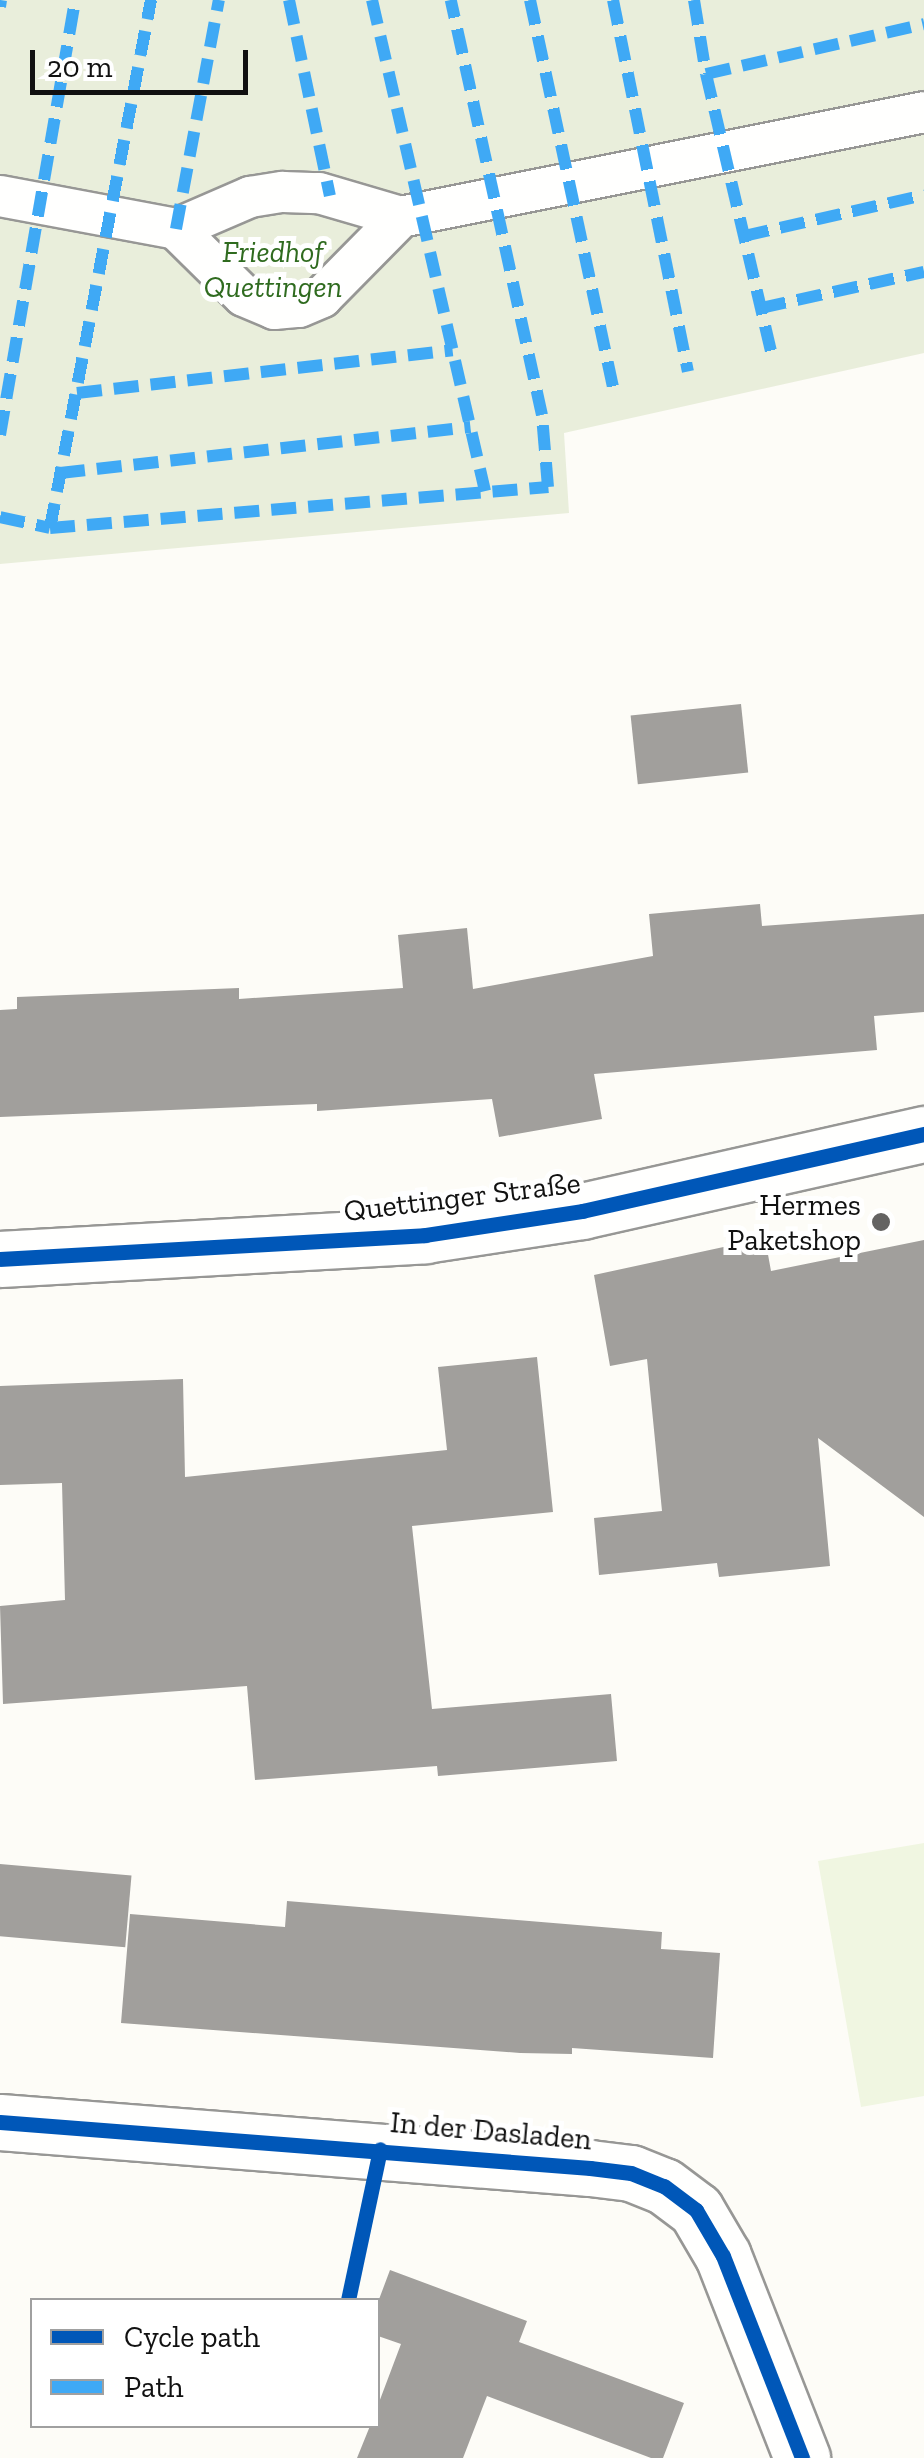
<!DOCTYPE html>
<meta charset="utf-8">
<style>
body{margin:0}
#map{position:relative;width:924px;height:2458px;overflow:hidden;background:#fdfcf7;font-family:"Zilla Slab",serif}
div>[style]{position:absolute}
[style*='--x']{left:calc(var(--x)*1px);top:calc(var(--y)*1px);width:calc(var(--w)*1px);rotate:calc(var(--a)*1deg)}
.cemetery>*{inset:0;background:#e9eedb}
.pitch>*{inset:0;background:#f0f6e1}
.building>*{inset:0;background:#a19f9c;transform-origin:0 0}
.roads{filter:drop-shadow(2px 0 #979795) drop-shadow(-2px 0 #979795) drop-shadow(0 2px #979795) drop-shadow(0 -2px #979795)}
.service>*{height:40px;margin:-20px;padding:0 20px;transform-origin:20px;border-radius:20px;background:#fffffe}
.minor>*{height:55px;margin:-27.5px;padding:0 27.5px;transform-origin:27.5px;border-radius:27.5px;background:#fffffe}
.tertiary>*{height:55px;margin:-27.5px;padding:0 27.5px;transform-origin:27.5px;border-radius:27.5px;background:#fffffe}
.quiet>*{height:12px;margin-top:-6px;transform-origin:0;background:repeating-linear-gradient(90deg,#3fa9f5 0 25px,transparent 0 37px)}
.cycleway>*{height:15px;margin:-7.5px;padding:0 7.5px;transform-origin:7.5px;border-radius:7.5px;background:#0057b8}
.dots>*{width:28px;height:28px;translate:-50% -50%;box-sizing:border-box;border:5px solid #fff;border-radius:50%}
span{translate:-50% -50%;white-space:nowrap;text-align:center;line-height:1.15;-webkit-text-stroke:10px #fff;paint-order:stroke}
.park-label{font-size:30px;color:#2f6b1f;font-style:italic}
.street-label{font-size:30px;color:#111}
.poi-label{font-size:30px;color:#111}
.right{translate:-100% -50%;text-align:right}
.legend{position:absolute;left:30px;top:2298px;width:350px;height:130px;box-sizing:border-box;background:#fff;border:2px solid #a0a0a0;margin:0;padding:12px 18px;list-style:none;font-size:30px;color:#111}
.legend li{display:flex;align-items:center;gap:20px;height:50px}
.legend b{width:50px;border:2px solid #a0a0a0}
.scale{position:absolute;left:30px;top:50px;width:218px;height:45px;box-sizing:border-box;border:5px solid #111;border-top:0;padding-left:12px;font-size:30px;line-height:35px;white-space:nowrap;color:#111;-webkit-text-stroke:8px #fff;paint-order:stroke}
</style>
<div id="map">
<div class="cemetery">
<i style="clip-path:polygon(0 0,924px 0,924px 353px,564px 433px,569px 513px,0 564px)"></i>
</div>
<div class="pitch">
<i style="clip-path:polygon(924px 1843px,924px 2096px,861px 2107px,818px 1861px)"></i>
</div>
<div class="building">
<i style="left:741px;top:704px;width:69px;height:111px;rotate:84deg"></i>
<i style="clip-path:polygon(760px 904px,762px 926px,924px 914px,924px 1012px,874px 1016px,877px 1050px,594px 1074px,602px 1119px,499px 1137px,492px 1099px,317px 1111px,317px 1104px,0 1117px,0 1010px,17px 1009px,17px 997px,239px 988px,239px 999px,403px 988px,398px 935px,467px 928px,473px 989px,653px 956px,649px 914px)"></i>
<i style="clip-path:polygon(765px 1238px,771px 1271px,924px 1240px,924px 1517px,818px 1438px,830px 1566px,719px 1577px,717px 1563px,599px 1575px,594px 1518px,662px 1511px,647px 1359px,610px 1366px,594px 1275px)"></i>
<i style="clip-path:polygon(537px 1357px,553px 1512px,412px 1526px,432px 1709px,611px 1694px,617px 1761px,438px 1776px,437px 1766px,255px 1780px,247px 1686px,3px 1704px,0 1606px,65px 1600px,62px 1483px,0 1485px,0 1386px,183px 1379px,185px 1477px,447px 1450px,438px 1367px)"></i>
<i style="left:0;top:1864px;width:132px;height:72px;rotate:5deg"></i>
<i style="clip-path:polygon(287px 1901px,662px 1932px,661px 1949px,720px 1953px,713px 2058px,572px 2048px,572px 2054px,520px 2053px,121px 2023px,130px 1914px,285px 1927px)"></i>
<i style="clip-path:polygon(390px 2270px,527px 2321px,519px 2342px,684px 2403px,663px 2458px,651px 2458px,487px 2396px,463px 2458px,357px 2458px,370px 2426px,378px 2426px,378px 2405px,401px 2344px,378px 2336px,378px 2302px)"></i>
</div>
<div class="roads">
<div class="service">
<i style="--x:0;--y:196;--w:179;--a:10.6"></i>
<i style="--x:176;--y:229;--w:81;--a:-23.4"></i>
<i style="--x:250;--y:197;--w:33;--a:-9"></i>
<i style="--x:283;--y:192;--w:36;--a:2"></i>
<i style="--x:319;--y:193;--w:85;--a:16.3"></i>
<i style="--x:401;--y:217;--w:533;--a:-11.35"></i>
<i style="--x:176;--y:229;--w:95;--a:44.6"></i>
<i style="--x:244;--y:296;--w:33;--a:23"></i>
<i style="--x:274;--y:309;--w:25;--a:-5"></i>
<i style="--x:299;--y:307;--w:25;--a:-23"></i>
<i style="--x:322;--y:297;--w:112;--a:-45.4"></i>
</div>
<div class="minor">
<i style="--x:0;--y:2122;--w:592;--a:4.46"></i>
<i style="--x:590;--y:2168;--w:41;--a:7"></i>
<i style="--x:631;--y:2173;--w:35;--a:22"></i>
<i style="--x:664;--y:2186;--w:40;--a:37"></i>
<i style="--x:696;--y:2210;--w:53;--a:59.6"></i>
<i style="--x:723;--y:2256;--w:217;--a:68.6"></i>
</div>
<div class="tertiary">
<i style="--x:0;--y:1259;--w:426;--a:-3.2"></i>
<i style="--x:425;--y:1235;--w:159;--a:-8.7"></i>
<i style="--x:582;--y:1211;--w:351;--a:-12.7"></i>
</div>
</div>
<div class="quiet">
<i style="--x:289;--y:0;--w:200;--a:78.2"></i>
<i style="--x:372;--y:0;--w:504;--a:77.04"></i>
<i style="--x:530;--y:0;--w:400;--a:77.9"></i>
<i style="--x:613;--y:0;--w:379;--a:78.6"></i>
<i style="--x:694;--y:0;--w:75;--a:80.8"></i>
<i style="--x:706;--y:74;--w:293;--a:76.8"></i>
<i style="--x:0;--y:7;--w:7;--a:-82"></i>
<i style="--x:706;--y:74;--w:224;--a:-12.9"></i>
<i style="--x:176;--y:229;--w:233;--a:-79.4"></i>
<i style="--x:744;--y:236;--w:185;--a:-12.8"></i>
<i style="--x:761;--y:308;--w:167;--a:-12.5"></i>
<i style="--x:77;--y:393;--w:378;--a:-6.5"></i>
<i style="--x:0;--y:435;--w:441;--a:-80.2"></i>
<i style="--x:60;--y:473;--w:413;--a:-6.4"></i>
<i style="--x:0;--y:517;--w:51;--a:12.4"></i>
<i style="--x:50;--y:528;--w:538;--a:-79.17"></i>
<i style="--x:50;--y:528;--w:500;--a:-4.7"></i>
<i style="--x:548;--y:487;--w:72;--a:-94.8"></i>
<i style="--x:542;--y:415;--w:425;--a:-102.4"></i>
</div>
<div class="cycleway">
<i style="--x:0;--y:1259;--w:426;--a:-3.2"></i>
<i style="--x:425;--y:1235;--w:159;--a:-8.7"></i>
<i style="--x:582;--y:1211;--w:351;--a:-12.7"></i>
<i style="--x:0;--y:2122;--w:592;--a:4.46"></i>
<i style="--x:590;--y:2168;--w:41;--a:7"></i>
<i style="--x:631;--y:2173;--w:35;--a:22"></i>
<i style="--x:664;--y:2186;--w:40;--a:37"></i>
<i style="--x:696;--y:2210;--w:53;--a:59.6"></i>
<i style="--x:723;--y:2256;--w:217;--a:68.6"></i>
<i style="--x:348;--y:2300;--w:154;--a:-78"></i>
</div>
<div class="dots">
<i style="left:881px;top:1222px;background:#646362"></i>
</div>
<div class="park-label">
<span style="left:273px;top:269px">Friedhof<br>Quettingen</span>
</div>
<div class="street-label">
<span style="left:462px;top:1197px;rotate:-7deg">Quettinger Straße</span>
<span style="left:491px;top:2131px;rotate:5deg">In der Dasladen</span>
</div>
<div class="poi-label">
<span class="right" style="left:861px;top:1222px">Hermes<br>Paketshop</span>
</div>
<ul class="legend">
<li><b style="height:12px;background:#0057b8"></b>Cycle path</li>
<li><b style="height:12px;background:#3fa9f5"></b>Path</li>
</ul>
<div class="scale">20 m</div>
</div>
